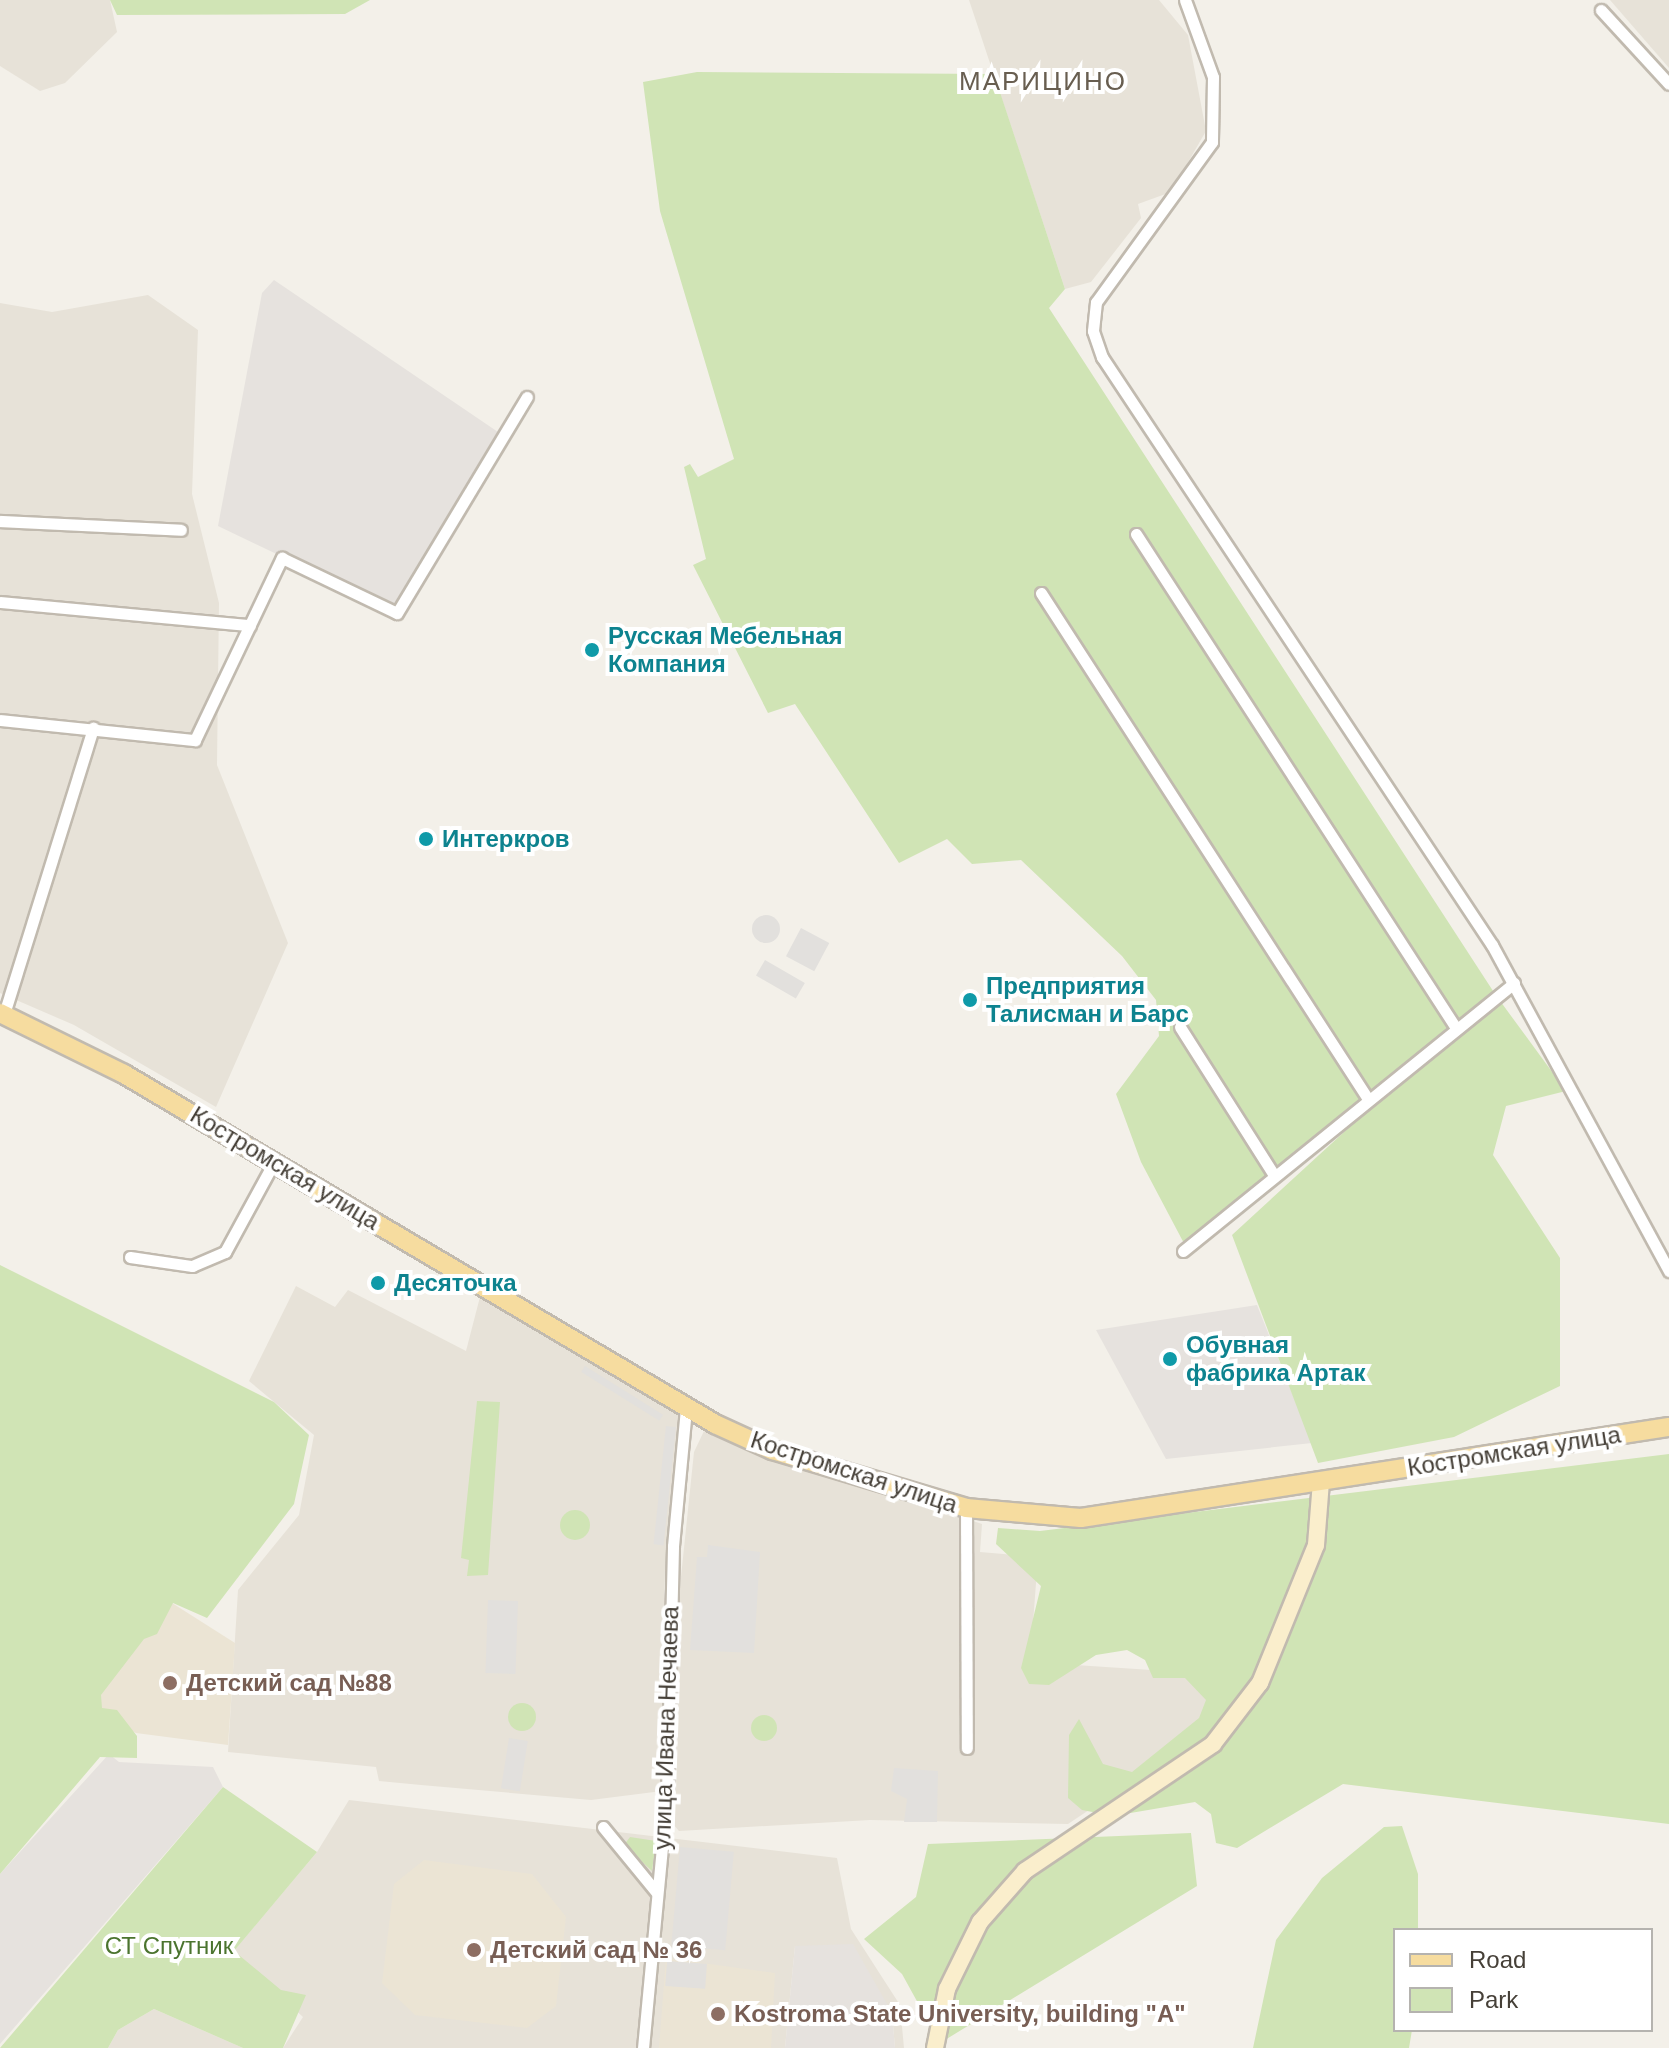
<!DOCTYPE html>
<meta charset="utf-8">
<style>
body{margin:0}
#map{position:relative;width:1669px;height:2048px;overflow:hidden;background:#f3f0e9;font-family:Arial,sans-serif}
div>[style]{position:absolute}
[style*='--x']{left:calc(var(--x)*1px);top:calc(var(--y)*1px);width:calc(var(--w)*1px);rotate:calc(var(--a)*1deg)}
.residential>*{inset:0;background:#e7e2d8}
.industrial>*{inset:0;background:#e6e2de}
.education>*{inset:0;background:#ebe4d4}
.green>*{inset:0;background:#d0e4b5}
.round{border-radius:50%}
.parking>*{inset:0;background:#e2e0dd;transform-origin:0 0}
.roads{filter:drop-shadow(2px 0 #c1baaf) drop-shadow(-2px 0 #c1baaf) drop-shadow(0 2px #c1baaf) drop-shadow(0 -2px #c1baaf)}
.street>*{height:11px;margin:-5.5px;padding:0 5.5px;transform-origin:5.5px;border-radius:5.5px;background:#fff}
.secondary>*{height:16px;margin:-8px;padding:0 8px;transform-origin:8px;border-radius:8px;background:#faeecc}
.primary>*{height:18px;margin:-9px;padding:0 9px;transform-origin:9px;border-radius:9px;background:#f6dc9f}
.dots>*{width:22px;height:22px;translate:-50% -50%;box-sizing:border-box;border:4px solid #fff;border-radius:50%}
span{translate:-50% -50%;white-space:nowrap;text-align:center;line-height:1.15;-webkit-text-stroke:8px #fff;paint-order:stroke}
.culture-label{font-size:24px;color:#0d838f;font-weight:700}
.left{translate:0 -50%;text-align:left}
.street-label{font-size:24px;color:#464038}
.education-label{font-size:24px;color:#785e54;font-weight:700}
.park-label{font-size:24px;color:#4b742f}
.neighbourhood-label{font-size:26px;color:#685e50;letter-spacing:2px}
.legend{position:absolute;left:1393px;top:1928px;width:260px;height:104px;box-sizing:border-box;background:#fff;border:2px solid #b5b3af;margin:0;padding:10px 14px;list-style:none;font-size:24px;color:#464038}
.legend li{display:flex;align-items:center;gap:16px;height:40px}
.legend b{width:40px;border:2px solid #b5b3af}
</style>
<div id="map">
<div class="residential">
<i style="clip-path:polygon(0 0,110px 0,117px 32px,65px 83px,40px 91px,0 66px)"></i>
<i style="clip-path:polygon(969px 0,1159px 0,1188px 35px,1206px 131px,1171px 192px,1138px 204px,1141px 218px,1091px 282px,1065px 289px)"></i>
<i style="clip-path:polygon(1610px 0,1669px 0,1669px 68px)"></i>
<i style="clip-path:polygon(148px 295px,198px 330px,192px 494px,219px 603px,217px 765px,288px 943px,216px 1107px,74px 1025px,0 993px,0 303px,52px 312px)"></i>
<i style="clip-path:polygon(296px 1286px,335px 1307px,348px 1290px,466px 1351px,481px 1293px,680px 1414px,665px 1567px,662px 1791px,591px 1800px,421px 1785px,379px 1781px,376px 1767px,228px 1752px,238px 1590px,299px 1515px,314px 1435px,249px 1381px)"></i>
<i style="clip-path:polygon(704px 1431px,982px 1524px,980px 1552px,1038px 1557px,1030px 1662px,1212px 1674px,1209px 1730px,1068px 1824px,870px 1820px,679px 1831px,672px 1823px,679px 1596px,694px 1452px)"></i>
<i style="clip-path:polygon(349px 1800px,837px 1858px,851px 1929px,900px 2005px,904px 2048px,895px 2048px,892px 2013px,795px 1946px,785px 2048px,283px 2048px,303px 2017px,233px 1952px,317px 1852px)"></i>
<i style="clip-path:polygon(154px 2009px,243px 2048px,108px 2048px,118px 2030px)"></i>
</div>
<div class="industrial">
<i style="clip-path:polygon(274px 280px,498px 432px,392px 609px,218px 526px,262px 293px)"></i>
<i style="clip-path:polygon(1257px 1305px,1312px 1443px,1166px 1459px,1096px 1330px)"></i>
<i style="clip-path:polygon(109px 1754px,119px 1762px,213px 1767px,223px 1787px,0 2044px,0 1874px)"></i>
<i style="clip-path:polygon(853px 1944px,892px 2013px,895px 2048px,785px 2048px,795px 1946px)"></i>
</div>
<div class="education">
<i style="clip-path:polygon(161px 1596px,235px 1643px,228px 1745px,136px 1733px,91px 1711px)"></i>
<i style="clip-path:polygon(424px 1860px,532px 1874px,566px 1917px,556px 2006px,527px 2028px,415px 2015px,382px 1983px,394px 1884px)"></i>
<i style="clip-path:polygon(666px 1958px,775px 1973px,771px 2048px,659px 2048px)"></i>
</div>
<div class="green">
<i style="clip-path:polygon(110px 0,370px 0,345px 14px,117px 15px)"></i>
<i style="clip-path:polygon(697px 72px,994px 74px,1065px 289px,1049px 308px,1495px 994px,1566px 1091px,1506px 1106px,1493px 1155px,1560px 1258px,1560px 1386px,1454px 1437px,1318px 1463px,1232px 1235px,1479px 1008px,1187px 1249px,1141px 1162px,1116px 1094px,1159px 1036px,1156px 1000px,1122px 956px,1021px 860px,972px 864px,947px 839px,899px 863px,795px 704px,768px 713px,693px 565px,706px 559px,684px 467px,690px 464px,698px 477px,734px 459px,660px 211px,643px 82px)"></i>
<i style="clip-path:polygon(0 1265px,274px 1402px,309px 1435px,294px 1504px,207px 1618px,173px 1603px,157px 1634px,144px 1639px,101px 1695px,102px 1708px,117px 1710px,137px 1736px,137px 1758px,100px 1757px,0 1874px)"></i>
<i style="clip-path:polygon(477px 1401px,500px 1402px,488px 1575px,467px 1576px,469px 1560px,461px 1558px)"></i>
<i style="clip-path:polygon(1669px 1454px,1669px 1824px,1343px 1784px,1237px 1848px,1216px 1843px,1211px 1814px,1195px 1802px,1113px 1816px,1082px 1810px,1068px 1798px,1069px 1735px,1079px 1719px,1103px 1764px,1132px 1772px,1199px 1718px,1206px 1700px,1185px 1678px,1153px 1678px,1145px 1660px,1127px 1650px,1096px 1655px,1049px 1685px,1029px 1684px,1021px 1668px,1041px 1586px,996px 1544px,998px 1528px,1040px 1531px)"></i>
<i class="round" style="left:560px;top:1510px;width:30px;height:30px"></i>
<i class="round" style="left:508px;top:1703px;width:28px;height:28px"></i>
<i class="round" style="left:751px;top:1715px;width:26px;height:26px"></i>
<i style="clip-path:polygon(223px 1787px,317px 1852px,234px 1951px,281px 1990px,306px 1995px,283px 2048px,243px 2048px,154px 2009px,118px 2030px,108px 2048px,0 2048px)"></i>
<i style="clip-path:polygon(1402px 1826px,1418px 1874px,1418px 1930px,1395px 1930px,1395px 2030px,1412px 2030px,1409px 2048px,1253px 2048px,1276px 1940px,1322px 1878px,1384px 1827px)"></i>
<i style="clip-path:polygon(1191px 1833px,1197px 1886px,940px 2043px,902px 1974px,864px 1939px,916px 1897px,928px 1844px)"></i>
<i style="clip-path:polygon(630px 1837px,656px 1841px,652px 1871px,624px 1845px)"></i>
</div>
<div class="parking">
<i class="round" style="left:752px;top:915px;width:28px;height:28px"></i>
<i style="left:801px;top:928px;width:32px;height:32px;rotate:28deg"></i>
<i style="left:765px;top:960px;width:46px;height:18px;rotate:30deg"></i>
<i style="left:585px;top:1366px;width:92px;height:7px;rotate:32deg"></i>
<i style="left:666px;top:1426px;width:10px;height:119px;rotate:6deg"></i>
<i style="clip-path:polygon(708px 1545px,760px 1552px,754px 1653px,690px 1650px,697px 1557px,707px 1557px)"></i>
<i style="left:488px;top:1600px;width:30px;height:73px;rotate:2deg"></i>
<i style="left:509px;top:1738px;width:19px;height:51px;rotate:9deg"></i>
<i style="clip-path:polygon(894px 1768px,938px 1771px,937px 1822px,904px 1822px,907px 1799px,891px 1791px)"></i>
<i style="left:680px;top:1847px;width:54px;height:99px;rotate:5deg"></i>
<i style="left:667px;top:1961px;width:40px;height:25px;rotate:4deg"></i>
</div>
<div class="roads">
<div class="street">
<i style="--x:1185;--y:0;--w:82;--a:70"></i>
<i style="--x:1213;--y:77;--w:65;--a:90.9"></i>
<i style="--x:1212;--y:142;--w:198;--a:125.9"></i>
<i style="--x:1096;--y:302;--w:29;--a:96"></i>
<i style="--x:1093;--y:331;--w:28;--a:71"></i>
<i style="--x:1102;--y:357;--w:706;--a:56.45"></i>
<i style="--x:1492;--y:945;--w:371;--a:61.5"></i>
<i style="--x:1601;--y:10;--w:100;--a:47.4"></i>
<i style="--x:0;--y:521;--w:181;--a:2.8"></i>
<i style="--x:1136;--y:534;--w:589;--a:57.07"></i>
<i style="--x:1041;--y:593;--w:602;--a:57.13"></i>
<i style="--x:0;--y:602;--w:251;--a:5.3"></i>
<i style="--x:0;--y:720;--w:196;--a:5.9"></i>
<i style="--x:195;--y:740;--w:202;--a:-64.5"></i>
<i style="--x:282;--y:558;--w:127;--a:25.6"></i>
<i style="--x:397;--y:613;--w:252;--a:-59"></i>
<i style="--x:4;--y:1014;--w:300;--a:-72.7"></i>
<i style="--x:1180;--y:1027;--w:175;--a:57.6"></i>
<i style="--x:1183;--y:1251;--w:426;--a:-39"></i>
<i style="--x:130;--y:1257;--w:63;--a:8.3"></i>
<i style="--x:192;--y:1266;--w:36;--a:-23"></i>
<i style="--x:225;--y:1252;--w:102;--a:-61.4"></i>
<i style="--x:966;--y:1508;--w:240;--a:89.8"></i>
<i style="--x:603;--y:1827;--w:85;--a:50.7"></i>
<i style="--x:643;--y:2048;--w:256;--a:-84.6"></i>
<i style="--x:667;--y:1793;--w:247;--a:-88.6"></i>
<i style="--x:673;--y:1546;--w:138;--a:-84.6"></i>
</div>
<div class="secondary">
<i style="--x:935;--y:2048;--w:60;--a:-78.5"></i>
<i style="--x:947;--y:1989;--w:75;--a:-63.8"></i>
<i style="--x:980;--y:1922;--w:68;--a:-48.6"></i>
<i style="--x:1025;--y:1871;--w:227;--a:-34"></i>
<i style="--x:1213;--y:1744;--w:77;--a:-52.4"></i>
<i style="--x:1260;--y:1683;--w:149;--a:-67.9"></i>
<i style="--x:1316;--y:1545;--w:64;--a:-85.5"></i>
</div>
<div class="primary">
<i style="--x:0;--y:1013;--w:138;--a:26.2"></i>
<i style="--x:124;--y:1074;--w:687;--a:30.63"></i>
<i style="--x:715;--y:1424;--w:63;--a:24.5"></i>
<i style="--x:772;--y:1450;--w:202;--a:16.6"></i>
<i style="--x:966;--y:1508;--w:115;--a:5"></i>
<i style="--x:1081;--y:1518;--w:595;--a:-8.8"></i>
</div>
</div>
<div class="dots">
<i style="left:592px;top:650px;background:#0f9aa8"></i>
<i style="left:426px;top:839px;background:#0f9aa8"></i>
<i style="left:970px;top:1000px;background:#0f9aa8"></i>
<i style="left:378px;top:1283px;background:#0f9aa8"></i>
<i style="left:1170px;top:1359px;background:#0f9aa8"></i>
<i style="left:170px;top:1683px;background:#8d6e63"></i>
<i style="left:474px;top:1950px;background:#8d6e63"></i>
<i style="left:718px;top:2014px;background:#8d6e63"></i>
</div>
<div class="culture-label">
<span class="left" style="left:608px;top:650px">Русская Мебельная<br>Компания</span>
<span class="left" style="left:442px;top:839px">Интеркров</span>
<span class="left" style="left:986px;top:1000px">Предприятия<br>Талисман и Барс</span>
<span class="left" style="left:394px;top:1283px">Десяточка</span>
<span class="left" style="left:1186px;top:1359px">Обувная<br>фабрика Артак</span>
</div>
<div class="street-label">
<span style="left:285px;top:1168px;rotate:31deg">Костромская улица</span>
<span style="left:1514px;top:1451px;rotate:-9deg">Костромская улица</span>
<span style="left:854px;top:1472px;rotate:18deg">Костромская улица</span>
<span style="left:666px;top:1728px;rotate:-88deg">улица Ивана Нечаева</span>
</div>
<div class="education-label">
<span class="left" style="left:186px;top:1683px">Детский сад №88</span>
<span class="left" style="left:490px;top:1950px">Детский сад № 36</span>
<span class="left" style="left:734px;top:2014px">Kostroma State University, building "A"</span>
</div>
<div class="park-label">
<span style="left:169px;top:1946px">СТ Спутник</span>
</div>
<div class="neighbourhood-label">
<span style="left:1043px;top:82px">МАРИЦИНО</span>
</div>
<ul class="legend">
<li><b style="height:10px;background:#f6dc9f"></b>Road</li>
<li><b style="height:22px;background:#d0e4b5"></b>Park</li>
</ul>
</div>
